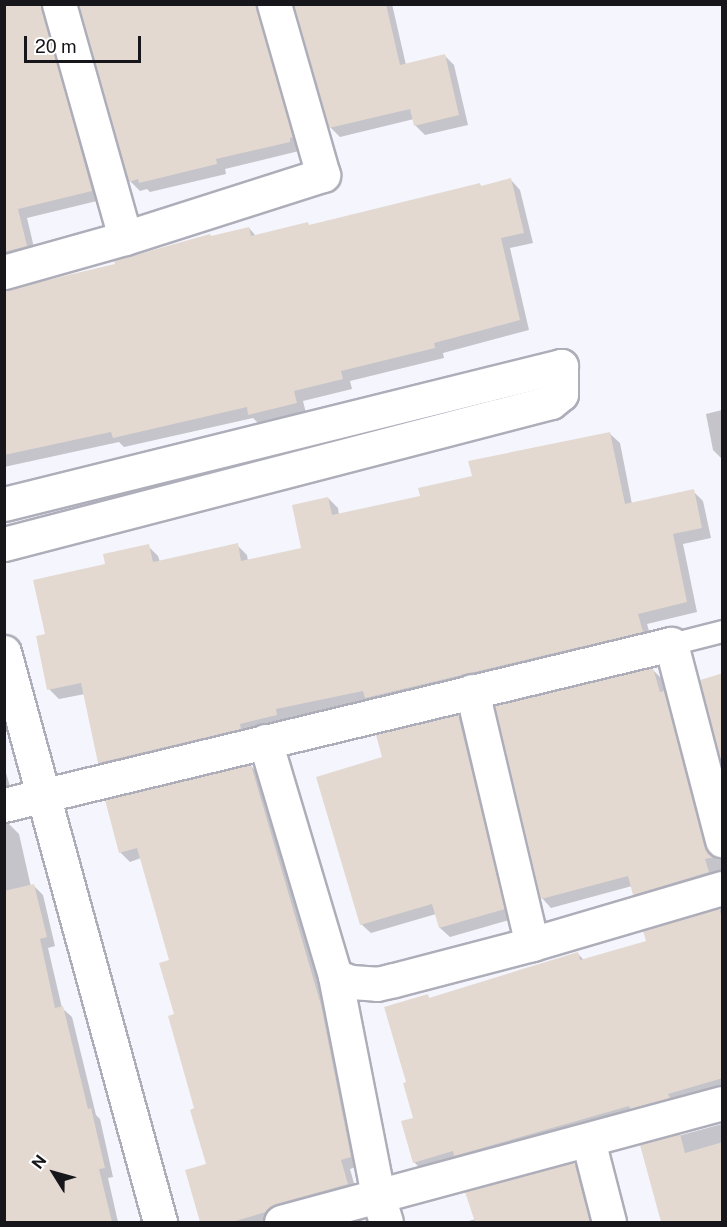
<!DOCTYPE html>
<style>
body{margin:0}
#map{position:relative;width:727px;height:1227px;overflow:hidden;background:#f5f6fd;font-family:"Public Sans",sans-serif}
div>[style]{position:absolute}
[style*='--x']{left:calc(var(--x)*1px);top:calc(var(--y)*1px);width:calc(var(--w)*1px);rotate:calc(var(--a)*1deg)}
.shadow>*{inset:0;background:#0003}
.building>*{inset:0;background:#e4d9d1}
.roads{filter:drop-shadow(2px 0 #aeaeba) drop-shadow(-2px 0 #aeaeba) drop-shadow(0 2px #aeaeba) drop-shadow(0 -2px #aeaeba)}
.service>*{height:21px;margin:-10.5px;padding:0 10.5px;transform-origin:10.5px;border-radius:10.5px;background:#fff}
.minor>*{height:33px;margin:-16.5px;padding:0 16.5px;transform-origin:16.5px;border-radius:16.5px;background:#fff}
span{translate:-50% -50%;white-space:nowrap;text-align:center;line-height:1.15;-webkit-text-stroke:6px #fff;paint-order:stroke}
.frame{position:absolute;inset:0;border:6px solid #17171b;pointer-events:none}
.north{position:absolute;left:24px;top:1143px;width:60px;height:60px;-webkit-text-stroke:4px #fff;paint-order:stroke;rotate:307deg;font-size:16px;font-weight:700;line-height:24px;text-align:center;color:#17171b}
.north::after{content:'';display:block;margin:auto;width:21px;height:27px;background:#17171b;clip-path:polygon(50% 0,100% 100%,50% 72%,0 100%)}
.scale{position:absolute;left:24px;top:36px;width:117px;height:27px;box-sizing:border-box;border:3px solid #17171b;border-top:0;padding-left:8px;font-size:18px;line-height:21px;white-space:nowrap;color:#17171b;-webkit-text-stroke:4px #fff;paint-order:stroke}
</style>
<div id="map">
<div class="shadow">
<i style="clip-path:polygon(4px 4px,53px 4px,101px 200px,27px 218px,36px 256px,4px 267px)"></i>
<i style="clip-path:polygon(80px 4px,268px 4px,299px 151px,225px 169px,226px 174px,150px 192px,147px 189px,140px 191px,130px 181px)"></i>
<i style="clip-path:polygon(295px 4px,392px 4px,406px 65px,444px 55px,454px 65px,468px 125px,425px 135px,415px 125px,414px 119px,340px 137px,330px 127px)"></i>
<i style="clip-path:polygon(511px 180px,520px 190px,533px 243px,510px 248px,529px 330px,443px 353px,444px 358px,350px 381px,352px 389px,303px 401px,306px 413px,260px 425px,253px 418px,124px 447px,119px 442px,4px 467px,4px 292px,117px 265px,249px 228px,256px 236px,310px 226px,479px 184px,482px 187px)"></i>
<i style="clip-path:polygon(722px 410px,722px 459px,713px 450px,706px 414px)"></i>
<i style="clip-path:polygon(609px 433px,620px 443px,632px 504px,693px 491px,703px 501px,711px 538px,683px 544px,697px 612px,647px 624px,652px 641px,286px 719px,287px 725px,109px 772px,99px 762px,85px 694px,59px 699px,49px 689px,46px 635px,107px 565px,148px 546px,158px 556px,160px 562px,237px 545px,247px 555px,248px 561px,303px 549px,328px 498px,338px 508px,339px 515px,422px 497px)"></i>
<i style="clip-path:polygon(652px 669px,662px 679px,667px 696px,673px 702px,713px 856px,716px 859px,722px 860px,722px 880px,644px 903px,634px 894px,632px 886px,551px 908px,542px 898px)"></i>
<i style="clip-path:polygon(458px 716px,467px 726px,513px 919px,450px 937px,440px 928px,436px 914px,371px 933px,361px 924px,384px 758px)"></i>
<i style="clip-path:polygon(4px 766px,12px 793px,4px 798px)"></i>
<i style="clip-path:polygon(251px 766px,260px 776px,330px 1015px,360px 1166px,350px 1169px,357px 1194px,275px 1222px,201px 1222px,187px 1171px,208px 1165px,176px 1015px,171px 961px,141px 858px,130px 862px,120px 852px)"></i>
<i style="clip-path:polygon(4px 824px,9px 824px,19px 834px,31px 887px,34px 886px,43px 895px,55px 946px,48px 948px,62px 1008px,72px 1017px,96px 1115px,100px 1119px,113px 1177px,108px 1178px,118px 1222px,4px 1222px)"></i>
<i style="clip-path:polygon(722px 909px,722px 1097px,424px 1172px,414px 1162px,415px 1119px,408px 1083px,427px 996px,430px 999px,578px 954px,584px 960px,648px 942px,645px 932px)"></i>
<i style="clip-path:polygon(722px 1124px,722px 1222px,663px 1222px,641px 1146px)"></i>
<i style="clip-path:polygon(574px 1164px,583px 1173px,596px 1222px,465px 1222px,476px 1219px)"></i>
</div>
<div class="building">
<i style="clip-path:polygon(4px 4px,41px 4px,92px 191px,18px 209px,27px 246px,4px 252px)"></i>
<i style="clip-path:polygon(79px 4px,256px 4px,293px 137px,290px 138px,290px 142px,216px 159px,217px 164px,139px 183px,138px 179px,129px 182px)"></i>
<i style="clip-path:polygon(294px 4px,386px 4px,400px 65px,445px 54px,459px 115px,414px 126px,410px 109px,329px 128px)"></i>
<i style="clip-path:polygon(511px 178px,524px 233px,501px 238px,520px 320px,434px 343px,435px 348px,341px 371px,343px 379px,294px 391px,297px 403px,248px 415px,247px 407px,113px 438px,111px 432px,4px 455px,4px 290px,115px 264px,114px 261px,210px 234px,211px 236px,249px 227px,251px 236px,308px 222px,309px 225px,480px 183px,481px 186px)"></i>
<i style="clip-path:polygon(610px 432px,625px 504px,694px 489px,702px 528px,673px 534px,687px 602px,638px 614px,643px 632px,365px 698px,363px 691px,276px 709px,277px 715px,240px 724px,241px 729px,98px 763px,81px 683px,47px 690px,36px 636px,45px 634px,33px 580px,105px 564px,103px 554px,149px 544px,153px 562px,238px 543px,241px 561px,301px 548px,292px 505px,328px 497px,332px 515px,420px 496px,418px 488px,472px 476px,468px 461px)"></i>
<i style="clip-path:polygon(653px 668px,660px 692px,664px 691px,704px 845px,708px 853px,716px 857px,705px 859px,709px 872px,633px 895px,628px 876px,541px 899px,495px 706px)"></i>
<i style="clip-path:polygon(723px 673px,723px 767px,700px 680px)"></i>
<i style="clip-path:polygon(458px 715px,505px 909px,439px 928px,432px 904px,360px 925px,316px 777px,382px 757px,376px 735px)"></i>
<i style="clip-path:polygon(251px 765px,321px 1005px,351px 1157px,341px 1160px,348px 1184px,276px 1204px,266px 1212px,232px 1222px,200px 1222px,185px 1170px,206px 1164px,190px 1110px,194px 1108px,168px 1016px,174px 1014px,159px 963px,169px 960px,137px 848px,119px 853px,105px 800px)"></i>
<i style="clip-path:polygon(34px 884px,47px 937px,40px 939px,55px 1008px,63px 1006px,88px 1109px,91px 1108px,105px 1168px,99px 1169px,112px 1222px,4px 1222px,4px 891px)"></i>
<i style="clip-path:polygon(719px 908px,723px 920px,723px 1078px,668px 1094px,670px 1098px,630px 1109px,629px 1106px,454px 1156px,453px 1151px,413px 1163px,401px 1121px,413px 1118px,403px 1083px,406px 1082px,384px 1007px,428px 994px,429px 998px,578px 952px,580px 960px,646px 941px,643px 931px)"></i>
<i style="clip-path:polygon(680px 1134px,685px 1153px,723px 1142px,723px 1222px,661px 1222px,640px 1145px)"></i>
<i style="clip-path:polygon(574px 1162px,590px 1222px,475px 1222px,465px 1192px)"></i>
</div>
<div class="roads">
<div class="service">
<i style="--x:671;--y:644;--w:53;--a:-14.3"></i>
</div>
<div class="minor">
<i style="--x:59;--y:4;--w:243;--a:74.2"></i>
<i style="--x:4;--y:272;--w:126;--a:-15.7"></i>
<i style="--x:125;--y:238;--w:208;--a:-17.7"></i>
<i style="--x:323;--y:175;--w:178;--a:-106"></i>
<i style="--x:4;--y:504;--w:574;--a:-13.92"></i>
<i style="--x:561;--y:366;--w:28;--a:90"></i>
<i style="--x:561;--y:394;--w:13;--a:141"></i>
<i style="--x:551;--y:402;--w:565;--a:165.45"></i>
<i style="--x:4;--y:652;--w:591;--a:74.69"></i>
<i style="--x:472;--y:691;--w:260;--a:76.7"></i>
<i style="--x:265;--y:741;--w:245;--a:73.4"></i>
<i style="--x:335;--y:976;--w:17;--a:21"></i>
<i style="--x:351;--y:982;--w:26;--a:4"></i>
<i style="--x:377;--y:984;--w:17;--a:-13"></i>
<i style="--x:394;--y:980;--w:143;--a:-14.6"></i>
<i style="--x:532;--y:944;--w:198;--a:-16.4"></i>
<i style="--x:4;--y:805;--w:686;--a:-13.57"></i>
<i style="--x:671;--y:644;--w:203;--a:75.4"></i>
<i style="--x:335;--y:976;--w:224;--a:78.9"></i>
<i style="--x:378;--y:1196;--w:27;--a:73"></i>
<i style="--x:588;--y:1140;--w:85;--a:75.6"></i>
<i style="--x:281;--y:1222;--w:457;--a:-15.1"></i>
</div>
</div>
<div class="frame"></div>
<div class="north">N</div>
<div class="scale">20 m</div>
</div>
